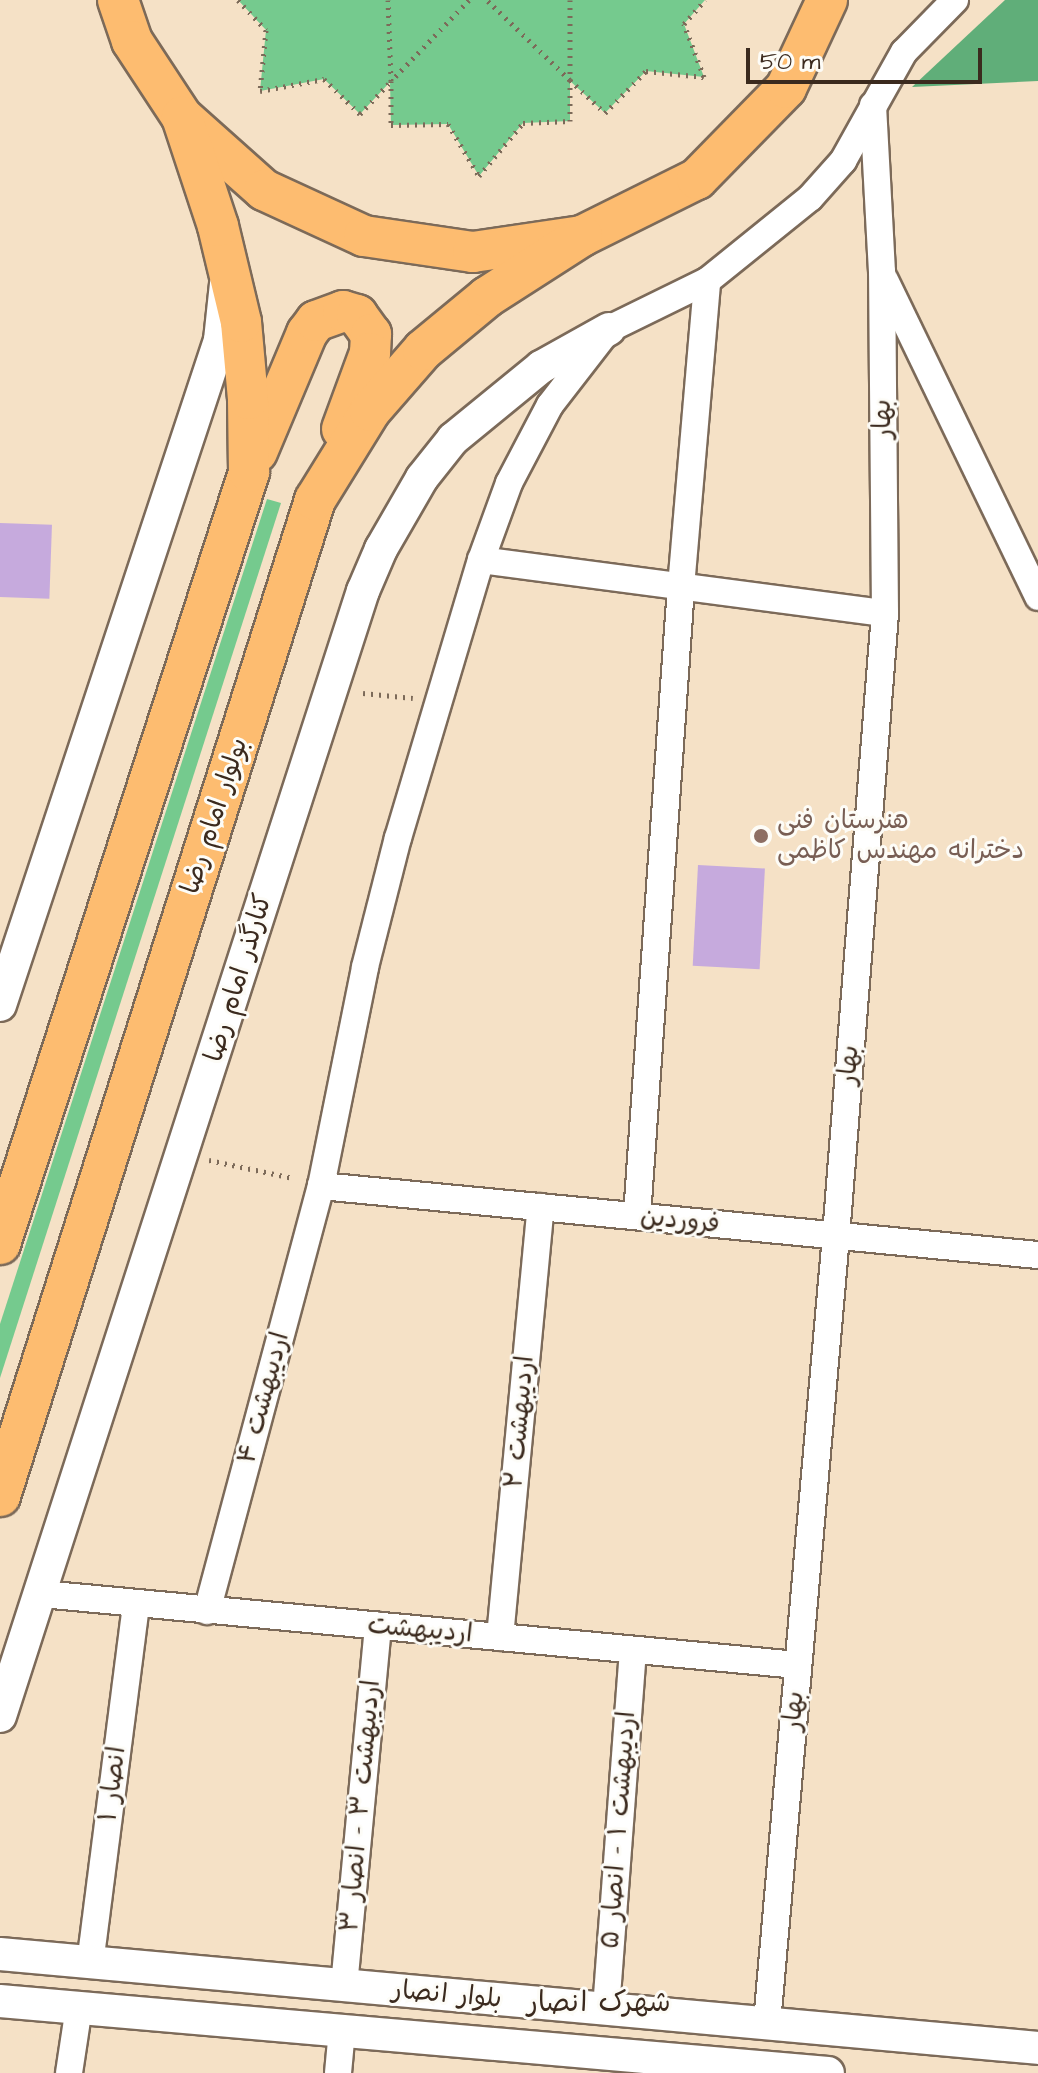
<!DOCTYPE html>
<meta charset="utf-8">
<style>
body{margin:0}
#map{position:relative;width:1038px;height:2073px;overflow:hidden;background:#f5e1c6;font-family:"Architects Daughter","Playpen Sans Arabic",sans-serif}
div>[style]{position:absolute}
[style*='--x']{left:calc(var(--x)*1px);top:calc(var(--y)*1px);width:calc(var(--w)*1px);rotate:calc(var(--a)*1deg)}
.green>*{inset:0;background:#75ca8e}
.forest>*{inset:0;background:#60ae79}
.building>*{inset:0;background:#c6aadd;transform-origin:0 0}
.path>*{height:5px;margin-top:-2.5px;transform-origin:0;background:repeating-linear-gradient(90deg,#7c6a59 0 2px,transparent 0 8px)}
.roads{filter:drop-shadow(2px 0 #7c6a59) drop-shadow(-2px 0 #7c6a59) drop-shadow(0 2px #7c6a59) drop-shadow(0 -2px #7c6a59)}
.minor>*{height:26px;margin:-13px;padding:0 13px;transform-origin:13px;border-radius:13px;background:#fff}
.tertiary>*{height:32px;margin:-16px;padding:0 16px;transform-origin:16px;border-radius:16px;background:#fff}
.primary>*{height:40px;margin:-20px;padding:0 20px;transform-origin:20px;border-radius:20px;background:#fdbc70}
.dots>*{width:22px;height:22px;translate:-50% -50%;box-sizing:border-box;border:4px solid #fdfcf7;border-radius:50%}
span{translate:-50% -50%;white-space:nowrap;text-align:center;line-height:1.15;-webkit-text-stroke:6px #fdfcf7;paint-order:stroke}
.street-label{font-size:26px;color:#3b2a1e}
.education-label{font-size:26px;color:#785e54}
.left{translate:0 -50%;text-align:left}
.neighbourhood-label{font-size:28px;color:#3b2a1e}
.scale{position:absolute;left:746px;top:48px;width:236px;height:36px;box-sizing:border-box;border:4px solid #3b2a1e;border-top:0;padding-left:10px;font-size:24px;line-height:28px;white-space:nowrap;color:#3b2a1e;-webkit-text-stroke:6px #fdfcf7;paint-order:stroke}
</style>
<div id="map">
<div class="green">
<i style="clip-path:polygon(238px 0,705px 0,684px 24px,704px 77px,646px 71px,605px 113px,570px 81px,570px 121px,523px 123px,479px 176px,448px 124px,391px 125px,390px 82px,360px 114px,324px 79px,260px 91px,266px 30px)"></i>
<i style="clip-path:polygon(267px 499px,281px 503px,0 1378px,0 1324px)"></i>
</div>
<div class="forest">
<i style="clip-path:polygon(1005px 0,1038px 0,1038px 81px,912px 87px)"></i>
</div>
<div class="building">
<i style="left:0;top:523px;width:52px;height:74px;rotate:2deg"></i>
<i style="left:698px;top:865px;width:67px;height:101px;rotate:3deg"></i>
</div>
<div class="path">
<i style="--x:238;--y:0;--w:41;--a:47"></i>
<i style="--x:266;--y:30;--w:61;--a:95.6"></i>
<i style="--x:260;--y:91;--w:65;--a:-10.6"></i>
<i style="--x:324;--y:79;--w:50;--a:44.2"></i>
<i style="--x:360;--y:114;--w:45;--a:-46.8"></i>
<i style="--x:391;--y:81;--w:81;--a:-92.1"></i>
<i style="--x:469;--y:0;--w:112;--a:133.9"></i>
<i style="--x:391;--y:81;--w:44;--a:90"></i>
<i style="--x:391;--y:125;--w:57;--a:-1"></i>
<i style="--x:448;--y:124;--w:61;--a:59.2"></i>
<i style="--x:479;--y:176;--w:69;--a:-50.3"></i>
<i style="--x:523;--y:123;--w:47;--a:-2.4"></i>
<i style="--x:570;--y:121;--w:41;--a:-90"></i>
<i style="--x:570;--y:80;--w:115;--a:-136.1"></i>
<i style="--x:570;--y:0;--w:80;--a:90"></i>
<i style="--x:570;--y:80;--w:48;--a:43.3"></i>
<i style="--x:605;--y:113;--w:59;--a:-45.7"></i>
<i style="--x:646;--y:71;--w:58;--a:5.9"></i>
<i style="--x:704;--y:77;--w:57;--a:-110.7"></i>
<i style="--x:684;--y:24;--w:32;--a:-49"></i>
<i style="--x:363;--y:693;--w:50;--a:5.7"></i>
<i style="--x:209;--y:1160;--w:86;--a:12.1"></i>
</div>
<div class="roads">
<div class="minor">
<i style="--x:885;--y:280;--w:352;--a:64.2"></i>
<i style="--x:481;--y:560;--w:407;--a:7.5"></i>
<i style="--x:321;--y:1186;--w:720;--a:5.5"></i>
<i style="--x:637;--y:1216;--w:631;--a:-86"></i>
<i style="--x:681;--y:587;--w:307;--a:-85.1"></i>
<i style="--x:42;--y:1594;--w:759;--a:5.37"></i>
<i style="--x:207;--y:1611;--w:440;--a:-75"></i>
<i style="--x:321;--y:1186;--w:223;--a:-78.6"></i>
<i style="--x:365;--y:967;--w:133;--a:-75.7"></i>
<i style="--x:398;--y:838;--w:290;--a:-73.4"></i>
<i style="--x:481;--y:560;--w:82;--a:-70"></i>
<i style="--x:509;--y:483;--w:88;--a:-62.3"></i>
<i style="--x:550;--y:405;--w:96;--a:-52.2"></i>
<i style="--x:609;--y:329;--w:109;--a:-26.1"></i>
<i style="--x:707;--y:281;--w:132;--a:-38.9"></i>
<i style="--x:810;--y:198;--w:50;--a:-48.3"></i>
<i style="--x:843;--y:161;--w:125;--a:-60.8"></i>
<i style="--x:904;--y:52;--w:73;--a:-45.6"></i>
<i style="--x:500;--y:1637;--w:432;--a:-84.6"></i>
<i style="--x:90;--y:1964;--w:363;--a:-82.7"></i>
<i style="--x:344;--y:1986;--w:362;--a:-84.6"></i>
<i style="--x:606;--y:2009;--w:360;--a:-85.7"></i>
<i style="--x:767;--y:2023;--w:790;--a:-84.99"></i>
<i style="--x:836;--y:1236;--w:625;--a:-85.5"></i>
<i style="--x:885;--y:613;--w:341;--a:-90.5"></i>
<i style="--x:882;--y:272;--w:167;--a:-93.1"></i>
<i style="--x:69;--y:2073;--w:67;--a:-81.4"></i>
<i style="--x:338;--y:2073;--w:43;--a:-84.7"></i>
</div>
<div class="tertiary">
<i style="--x:0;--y:1005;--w:700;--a:-71.69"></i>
<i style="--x:220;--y:340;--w:56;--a:-83.9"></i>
<i style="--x:0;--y:1716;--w:1182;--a:-72.12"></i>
<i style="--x:363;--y:591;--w:46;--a:-66.8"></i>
<i style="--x:381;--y:549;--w:82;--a:-60"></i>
<i style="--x:422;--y:478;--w:50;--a:-51.5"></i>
<i style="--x:453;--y:439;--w:114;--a:-39.3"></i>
<i style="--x:541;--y:367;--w:78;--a:-29.2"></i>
<i style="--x:0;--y:1954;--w:1042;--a:5.17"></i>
<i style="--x:0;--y:2001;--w:831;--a:4.97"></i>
</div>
<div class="primary">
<i style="--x:118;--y:0;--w:43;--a:71.1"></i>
<i style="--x:132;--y:41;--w:91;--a:56.7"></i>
<i style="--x:182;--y:117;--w:110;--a:41.7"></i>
<i style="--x:264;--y:190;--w:110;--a:24.7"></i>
<i style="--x:364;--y:236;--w:110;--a:8.4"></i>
<i style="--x:473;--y:252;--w:110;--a:-8.4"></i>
<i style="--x:582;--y:236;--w:128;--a:-26.4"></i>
<i style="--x:697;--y:179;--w:127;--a:-45.6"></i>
<i style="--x:786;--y:88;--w:97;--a:-65"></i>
<i style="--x:257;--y:452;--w:129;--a:-67.2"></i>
<i style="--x:307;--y:333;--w:15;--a:-53"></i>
<i style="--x:316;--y:321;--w:29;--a:-20"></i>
<i style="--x:343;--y:311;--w:15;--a:16"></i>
<i style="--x:357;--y:315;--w:24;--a:54"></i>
<i style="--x:371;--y:334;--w:19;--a:93"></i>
<i style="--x:370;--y:353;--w:81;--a:110.2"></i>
<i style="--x:0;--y:1244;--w:811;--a:-72.12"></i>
<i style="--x:249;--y:472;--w:73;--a:-90.8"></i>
<i style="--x:248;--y:399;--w:77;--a:-95.2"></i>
<i style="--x:241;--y:322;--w:99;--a:-103.5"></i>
<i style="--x:218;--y:226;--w:115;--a:-108.3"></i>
<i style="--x:0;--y:1496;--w:1045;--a:-72.45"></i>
<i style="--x:315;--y:500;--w:105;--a:-58.3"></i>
<i style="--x:370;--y:411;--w:81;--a:-49"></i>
<i style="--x:423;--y:350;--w:83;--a:-39.6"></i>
<i style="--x:487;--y:297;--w:113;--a:-32.7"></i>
</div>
</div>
<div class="dots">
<i style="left:761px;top:836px;background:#8d6e63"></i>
</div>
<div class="street-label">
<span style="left:883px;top:419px;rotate:-91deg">بهار</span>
<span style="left:215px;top:816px;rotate:-72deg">بولوار امام رضا</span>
<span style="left:239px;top:978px;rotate:-73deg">کنارگذر امام رضا</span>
<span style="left:849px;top:1065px;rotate:-85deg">بهار</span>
<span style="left:680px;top:1221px;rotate:6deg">فروردین</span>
<span style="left:264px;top:1398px;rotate:-75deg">اردیبهشت ۴</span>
<span style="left:520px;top:1422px;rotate:-85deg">اردیبهشت ۲</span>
<span style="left:420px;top:1630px;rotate:5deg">اردیبهشت</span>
<span style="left:794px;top:1711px;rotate:-85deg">بهار</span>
<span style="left:113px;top:1784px;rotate:-83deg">انصار ۱</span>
<span style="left:361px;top:1806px;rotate:-85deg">اردیبهشت ۳ - انصار ۳</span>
<span style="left:619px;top:1830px;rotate:-86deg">اردیبهشت ۱ - انصار ۵</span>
<span style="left:447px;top:1995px;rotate:5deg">بلوار انصار</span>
</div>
<div class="education-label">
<span class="left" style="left:777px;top:836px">هنرستان فنی<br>دخترانه مهندس کاظمی</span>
</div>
<div class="neighbourhood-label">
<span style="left:599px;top:2003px">شهرک انصار</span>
</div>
<div class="scale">50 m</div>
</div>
